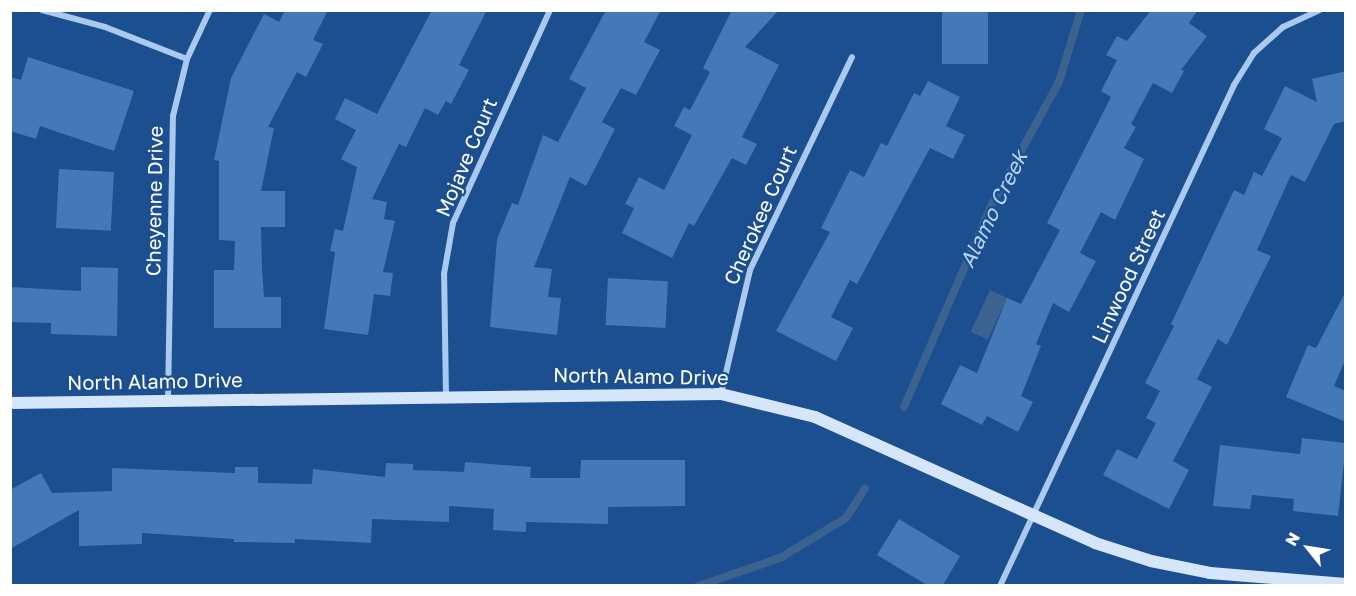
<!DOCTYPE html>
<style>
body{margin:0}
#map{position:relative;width:1356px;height:596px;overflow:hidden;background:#1b4f8f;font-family:"Golos Text",sans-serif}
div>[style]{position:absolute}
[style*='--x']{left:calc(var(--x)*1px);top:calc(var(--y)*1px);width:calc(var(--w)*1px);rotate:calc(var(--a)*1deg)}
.water>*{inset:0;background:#3c6290;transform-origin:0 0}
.stream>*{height:8px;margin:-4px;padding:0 4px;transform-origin:4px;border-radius:4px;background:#3c6290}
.building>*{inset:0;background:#4478b7;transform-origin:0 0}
.street>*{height:6px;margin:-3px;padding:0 3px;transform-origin:3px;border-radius:3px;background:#a9c9ee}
.secondary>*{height:12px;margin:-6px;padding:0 6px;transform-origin:6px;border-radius:6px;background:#d6e6fa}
span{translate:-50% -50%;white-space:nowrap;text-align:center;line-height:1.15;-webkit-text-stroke:4.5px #1b4f8f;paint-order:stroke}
.street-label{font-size:20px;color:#fff}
.water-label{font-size:21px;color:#b5d3f5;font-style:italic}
.frame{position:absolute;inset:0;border:12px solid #fff;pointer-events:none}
.north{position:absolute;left:1278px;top:518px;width:60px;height:60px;-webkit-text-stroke:4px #1b4f8f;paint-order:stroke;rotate:300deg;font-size:16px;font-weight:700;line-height:24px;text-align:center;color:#fff}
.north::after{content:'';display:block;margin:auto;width:21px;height:27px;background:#fff;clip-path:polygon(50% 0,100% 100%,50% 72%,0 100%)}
</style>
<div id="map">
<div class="water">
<i style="left:990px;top:290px;width:19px;height:46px;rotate:25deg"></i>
</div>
<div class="stream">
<i style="--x:904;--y:407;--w:219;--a:-66.6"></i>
<i style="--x:991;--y:206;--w:141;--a:-61.3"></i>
<i style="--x:1059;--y:82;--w:75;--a:-73"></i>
<i style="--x:698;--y:586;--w:87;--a:-18.9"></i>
<i style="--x:780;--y:558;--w:77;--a:-31.2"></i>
<i style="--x:846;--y:518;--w:35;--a:-57"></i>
</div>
<div class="building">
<i style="clip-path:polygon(285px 10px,328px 10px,313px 40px,323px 44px,306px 77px,297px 72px,268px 127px,274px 128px,261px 191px,285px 191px,285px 227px,261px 227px,262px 267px,264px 297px,281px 297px,281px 328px,214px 328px,214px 270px,234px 270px,235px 241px,219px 240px,219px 161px,214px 160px,231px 78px,264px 14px,279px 22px)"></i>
<i style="clip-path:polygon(432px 10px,487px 10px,459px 65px,469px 70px,451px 104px,446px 101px,438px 115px,425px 108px,406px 147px,399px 144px,372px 199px,387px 202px,384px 219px,395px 221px,383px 272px,393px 273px,390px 296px,374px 294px,368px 335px,324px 329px,335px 252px,330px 251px,335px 229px,343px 231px,357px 167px,341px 159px,356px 130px,335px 119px,345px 98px,377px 114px)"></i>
<i style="clip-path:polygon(606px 10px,661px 10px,644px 42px,660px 50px,636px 95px,621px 88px,602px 122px,615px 129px,586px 186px,570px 177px,534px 267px,552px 269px,548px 297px,561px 298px,557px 335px,490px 327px,497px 239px,512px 203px,518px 205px,543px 135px,558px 142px,586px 88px,569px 79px)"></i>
<i style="clip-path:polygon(732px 10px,779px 10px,745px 47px,779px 65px,742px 137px,757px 144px,746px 165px,732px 158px,694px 226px,689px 223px,672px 258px,622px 233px,634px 208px,625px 204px,639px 177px,664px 190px,692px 135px,674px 126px,684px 107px,690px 110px,710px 72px,703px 68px)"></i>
<i style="left:942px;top:10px;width:46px;height:54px"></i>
<i style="clip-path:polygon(1151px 10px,1198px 10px,1189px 23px,1207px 36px,1181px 70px,1184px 71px,1172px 93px,1153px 83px,1131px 124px,1136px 127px,1124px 148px,1144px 159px,1115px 220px,1101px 212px,1080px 253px,1096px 261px,1069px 312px,1053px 303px,1036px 344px,1041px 346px,1021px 396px,1033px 402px,1018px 432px,987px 416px,982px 425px,941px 404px,960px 365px,977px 373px,1007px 298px,1021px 304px,1060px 230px,1047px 223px,1111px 97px,1101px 91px,1117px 60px,1106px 55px,1117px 36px,1127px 41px)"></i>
<i style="clip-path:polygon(28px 57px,134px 91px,114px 151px,40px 126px,36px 139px,10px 131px,10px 77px,21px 80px)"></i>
<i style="clip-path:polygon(1346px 71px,1346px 121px,1334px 124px,1305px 182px,1291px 175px,1257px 250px,1271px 256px,1227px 345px,1218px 339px,1197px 379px,1212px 387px,1173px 461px,1189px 470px,1169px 509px,1103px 475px,1117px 449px,1137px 459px,1156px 423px,1146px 418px,1160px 391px,1145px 383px,1174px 326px,1171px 324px,1234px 190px,1244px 195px,1254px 172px,1262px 176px,1282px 138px,1264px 129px,1285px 86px,1317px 102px,1312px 79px)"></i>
<i style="clip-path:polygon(928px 81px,960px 97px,946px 126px,965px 135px,953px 159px,930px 148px,857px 284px,850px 280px,831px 317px,853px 328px,836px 361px,776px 331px,830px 232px,821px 228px,850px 170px,864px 177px,881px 143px,887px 146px,914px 93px,920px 96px)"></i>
<i style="left:59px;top:169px;width:55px;height:59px;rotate:3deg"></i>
<i style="clip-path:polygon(81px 267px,118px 268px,117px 336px,51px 334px,51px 323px,10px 322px,10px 287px,81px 291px)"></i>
<i style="left:608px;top:278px;width:60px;height:47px;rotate:3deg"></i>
<i style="clip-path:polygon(1346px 291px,1346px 358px,1334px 386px,1346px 391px,1346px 422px,1286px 397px,1308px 345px,1316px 348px)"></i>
<i style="clip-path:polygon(1302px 438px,1346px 443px,1338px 516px,1293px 511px,1294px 499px,1252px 495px,1250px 509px,1213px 506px,1220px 445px,1300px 454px)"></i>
<i style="clip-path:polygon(581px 460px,685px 460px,685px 506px,608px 507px,608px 524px,526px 522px,526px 532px,493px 530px,494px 509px,449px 506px,449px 522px,372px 519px,371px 543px,295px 539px,295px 543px,234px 542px,234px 539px,142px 533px,142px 544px,79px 546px,79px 510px,10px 549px,10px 490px,41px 473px,52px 493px,112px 491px,112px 468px,235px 473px,235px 467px,258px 467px,258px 483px,312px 484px,313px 469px,385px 477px,386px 463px,413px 464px,413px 470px,464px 472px,465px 462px,531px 467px,530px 478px,580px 478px)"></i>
<i style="clip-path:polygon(899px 519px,960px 556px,943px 585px,927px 585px,877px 555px)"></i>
</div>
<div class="street">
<i style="--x:42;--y:10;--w:65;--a:15.1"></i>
<i style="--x:105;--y:27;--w:88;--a:21.3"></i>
<i style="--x:721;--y:394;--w:127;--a:-76.8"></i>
<i style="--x:750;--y:270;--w:236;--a:-64.4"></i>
<i style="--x:446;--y:396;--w:122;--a:-90.9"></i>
<i style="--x:444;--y:274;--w:52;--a:-80"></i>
<i style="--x:453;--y:223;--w:234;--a:-65.5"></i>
<i style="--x:168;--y:400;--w:284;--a:-89"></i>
<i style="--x:173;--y:116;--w:59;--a:-76.2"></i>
<i style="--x:187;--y:59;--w:54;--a:-64.9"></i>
<i style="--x:1000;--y:586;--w:553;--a:-64.96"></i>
<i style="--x:1234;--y:85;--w:38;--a:-58"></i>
<i style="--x:1254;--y:53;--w:39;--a:-42"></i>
<i style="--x:1283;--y:27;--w:41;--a:-24.7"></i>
</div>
<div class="secondary">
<i style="--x:10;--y:403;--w:711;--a:-0.73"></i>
<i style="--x:721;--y:394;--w:97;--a:13.7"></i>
<i style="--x:815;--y:417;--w:307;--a:24.2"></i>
<i style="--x:1095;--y:543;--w:59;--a:17.8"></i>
<i style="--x:1151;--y:561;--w:60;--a:11.5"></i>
<i style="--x:1210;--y:573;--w:136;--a:4.6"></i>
</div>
<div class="street-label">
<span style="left:466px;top:157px;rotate:-67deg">Mojave Court</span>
<span style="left:154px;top:201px;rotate:-89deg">Cheyenne Drive</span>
<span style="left:760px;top:215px;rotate:-66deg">Cherokee Court</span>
<span style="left:1128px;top:276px;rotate:-65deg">Linwood Street</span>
<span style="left:641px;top:376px;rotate:1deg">North Alamo Drive</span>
<span style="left:155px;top:381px;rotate:-1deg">North Alamo Drive</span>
</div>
<div class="water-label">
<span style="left:993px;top:209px;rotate:-64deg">Alamo Creek</span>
</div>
<div class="frame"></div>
<div class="north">N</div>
</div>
